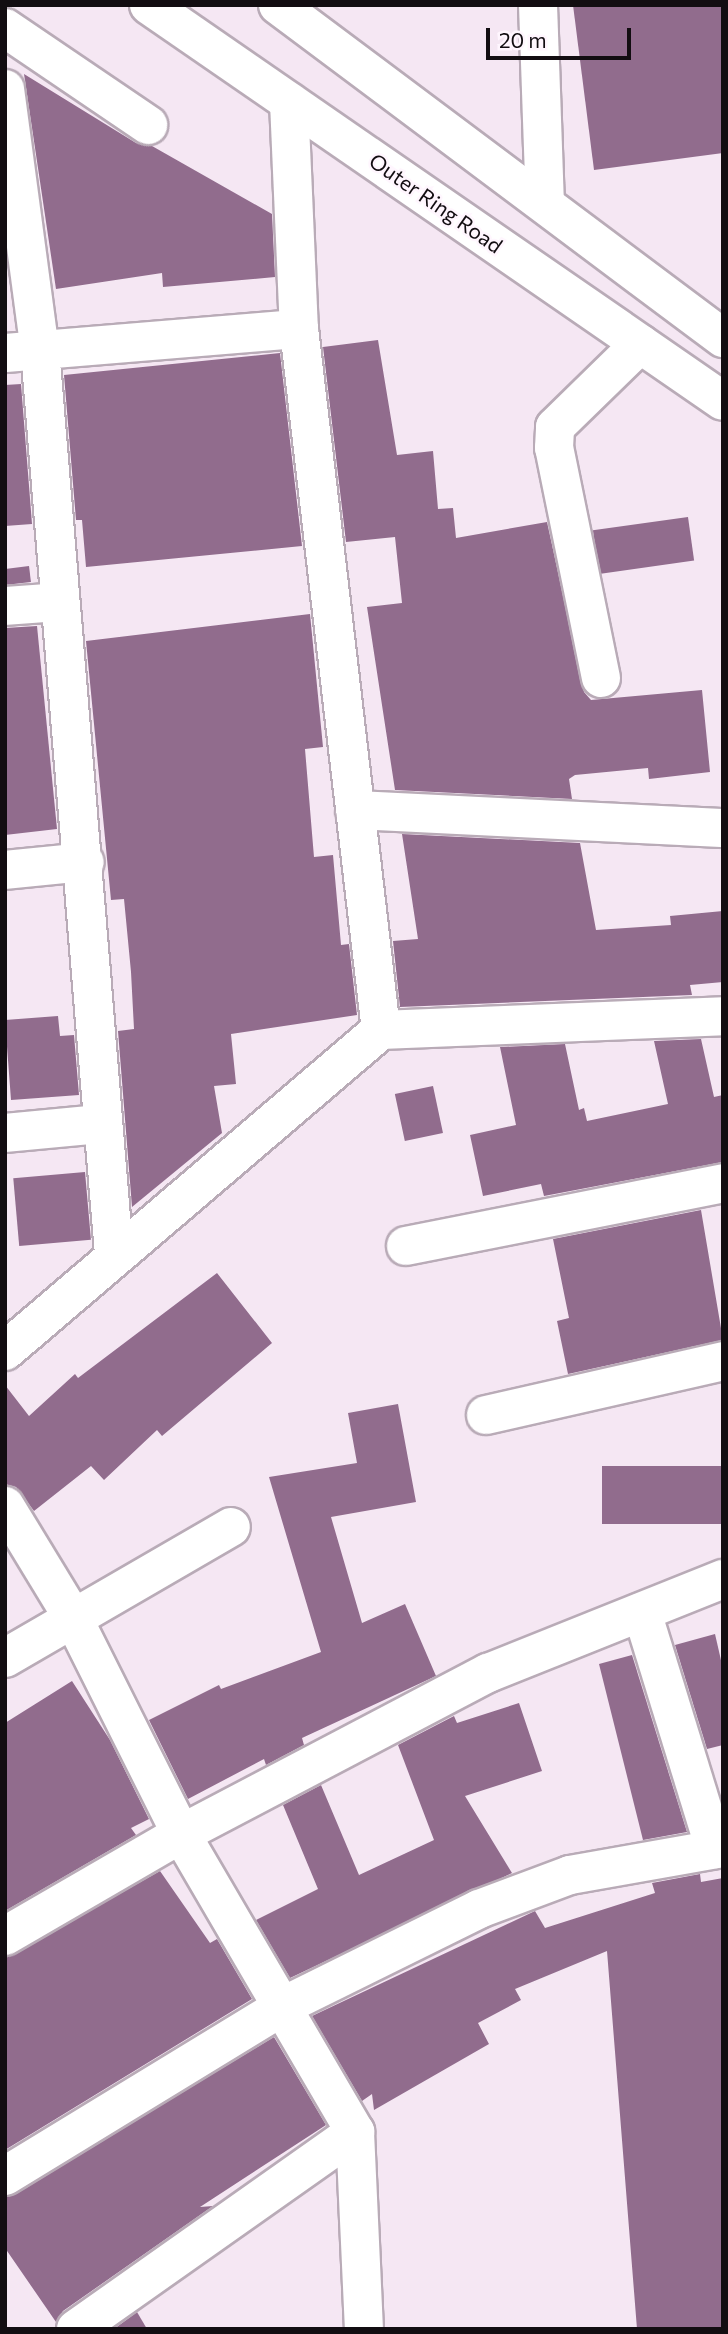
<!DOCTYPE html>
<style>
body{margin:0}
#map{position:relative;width:728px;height:2334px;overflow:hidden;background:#f5e7f3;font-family:Commissioner,sans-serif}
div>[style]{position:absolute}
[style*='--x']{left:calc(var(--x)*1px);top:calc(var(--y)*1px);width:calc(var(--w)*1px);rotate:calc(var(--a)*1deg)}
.building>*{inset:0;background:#916c8d;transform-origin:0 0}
.roads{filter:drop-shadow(2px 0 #b9abb7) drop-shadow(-2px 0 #b9abb7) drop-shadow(0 2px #b9abb7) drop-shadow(0 -2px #b9abb7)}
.street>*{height:38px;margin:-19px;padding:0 19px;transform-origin:19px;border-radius:19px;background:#fff}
.highway>*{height:38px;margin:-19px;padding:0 19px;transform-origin:19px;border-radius:19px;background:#fff}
span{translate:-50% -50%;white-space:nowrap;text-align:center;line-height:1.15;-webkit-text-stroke:5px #fff6fe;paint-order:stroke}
.street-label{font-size:21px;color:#120d11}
.frame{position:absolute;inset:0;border:7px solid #120d11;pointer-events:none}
.scale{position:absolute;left:486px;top:28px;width:145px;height:32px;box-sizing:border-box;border:4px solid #120d11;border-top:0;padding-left:9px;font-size:21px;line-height:24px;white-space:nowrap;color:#120d11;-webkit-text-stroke:5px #fff6fe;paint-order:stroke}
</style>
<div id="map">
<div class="building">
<i style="clip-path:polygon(573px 5px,723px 5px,723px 153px,594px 170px)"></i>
<i style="clip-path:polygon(24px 74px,136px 143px,152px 146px,272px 214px,275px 277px,163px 287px,162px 273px,56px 289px)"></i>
<i style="clip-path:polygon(378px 340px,397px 455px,433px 451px,438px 509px,453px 508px,456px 538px,547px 522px,584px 692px,591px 700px,702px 690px,710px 772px,649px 779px,648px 768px,575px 775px,569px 779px,572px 799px,395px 790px,367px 607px,402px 603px,395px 537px,346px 542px,323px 347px)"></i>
<i style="clip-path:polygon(280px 353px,302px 546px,86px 567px,82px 520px,76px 520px,64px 375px)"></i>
<i style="clip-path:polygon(21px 384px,32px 524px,5px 526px,5px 385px)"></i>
<i style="left:688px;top:517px;width:44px;height:96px;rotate:82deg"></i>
<i style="left:29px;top:566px;width:16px;height:24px;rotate:83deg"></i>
<i style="clip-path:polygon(310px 614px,323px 747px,305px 749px,314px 857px,333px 855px,341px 945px,349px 944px,357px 1015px,231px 1034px,236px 1084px,214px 1086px,222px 1133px,132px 1207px,118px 1031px,134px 1029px,131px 972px,124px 899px,111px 900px,86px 641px)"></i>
<i style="clip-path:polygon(37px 626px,57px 829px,5px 835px,5px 628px)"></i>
<i style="clip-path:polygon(402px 834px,580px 843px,596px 930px,671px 925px,670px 916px,723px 911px,723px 982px,690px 985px,692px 995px,400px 1007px,393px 941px,418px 939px)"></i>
<i style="clip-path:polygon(58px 1016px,60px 1036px,74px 1035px,79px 1095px,11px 1100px,5px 1020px)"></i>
<i style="clip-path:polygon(701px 1039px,714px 1097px,723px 1095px,723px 1162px,544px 1196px,541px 1184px,483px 1196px,470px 1135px,516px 1125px,500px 1047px,565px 1044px,579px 1110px,584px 1108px,587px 1121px,668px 1104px,654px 1041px)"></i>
<i style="left:433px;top:1086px;width:48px;height:39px;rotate:78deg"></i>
<i style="left:85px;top:1172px;width:68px;height:72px;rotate:85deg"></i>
<i style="clip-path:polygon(701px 1210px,723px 1340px,568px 1374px,557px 1321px,569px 1318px,553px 1239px)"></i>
<i style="clip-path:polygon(217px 1273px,272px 1343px,162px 1436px,157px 1430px,104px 1480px,91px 1466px,34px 1511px,16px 1487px,5px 1484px,5px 1385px,29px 1416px,75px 1374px,78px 1378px)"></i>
<i style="clip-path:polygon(398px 1404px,416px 1502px,331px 1517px,362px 1623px,405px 1604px,436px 1676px,302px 1738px,304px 1745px,266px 1765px,264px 1759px,188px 1799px,149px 1720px,219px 1685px,221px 1689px,321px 1652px,269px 1477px,357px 1463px,348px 1413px)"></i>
<i style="left:723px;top:1466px;width:58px;height:121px;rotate:90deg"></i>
<i style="clip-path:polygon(715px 1634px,723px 1669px,723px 1745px,707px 1749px,675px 1645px)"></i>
<i style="clip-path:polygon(632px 1655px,687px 1832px,643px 1840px,599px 1664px)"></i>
<i style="clip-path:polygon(72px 1681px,110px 1740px,149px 1819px,131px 1828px,136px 1835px,5px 1911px,5px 1723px)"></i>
<i style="clip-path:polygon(519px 1703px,542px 1771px,465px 1796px,512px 1873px,290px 1978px,256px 1920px,318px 1889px,283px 1805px,321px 1785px,359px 1875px,434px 1840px,398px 1745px,454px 1716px,457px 1723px)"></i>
<i style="clip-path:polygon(160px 1871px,210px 1943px,217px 1939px,252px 1999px,5px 2150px,5px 1958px)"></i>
<i style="clip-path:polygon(700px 1874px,701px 1882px,723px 1878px,723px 2329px,637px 2329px,607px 1951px,515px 1989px,521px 2000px,478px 2023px,489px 2044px,374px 2110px,372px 2094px,362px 2101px,312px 2016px,535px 1911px,545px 1928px,655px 1893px,652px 1883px)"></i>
<i style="clip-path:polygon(274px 2037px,326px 2125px,200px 2207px,213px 2206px,63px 2311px,56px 2322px,5px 2248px,5px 2198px)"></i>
<i style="clip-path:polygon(137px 2312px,147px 2329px,114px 2329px)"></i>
</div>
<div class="roads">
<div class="street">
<i style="--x:538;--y:5;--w:198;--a:88"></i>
<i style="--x:5;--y:28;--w:173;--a:34.1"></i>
<i style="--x:5;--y:89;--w:263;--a:82.4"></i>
<i style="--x:40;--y:350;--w:906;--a:85.32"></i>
<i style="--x:289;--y:102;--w:227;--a:87.5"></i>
<i style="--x:299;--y:329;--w:706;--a:83.33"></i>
<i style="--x:5;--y:353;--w:295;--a:-4.7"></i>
<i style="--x:5;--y:606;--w:55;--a:-4.2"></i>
<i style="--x:601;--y:678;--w:235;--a:-101.5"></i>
<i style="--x:554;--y:448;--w:21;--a:-87"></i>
<i style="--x:555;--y:427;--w:119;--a:-44.3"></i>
<i style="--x:355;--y:810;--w:368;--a:2.8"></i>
<i style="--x:5;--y:870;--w:80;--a:-5.7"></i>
<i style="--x:5;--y:1133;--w:95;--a:-5.4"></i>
<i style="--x:406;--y:1246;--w:323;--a:-11.2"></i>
<i style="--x:5;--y:1351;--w:494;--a:-40.5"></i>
<i style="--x:381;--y:1030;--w:342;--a:-2.3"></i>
<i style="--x:486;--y:1415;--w:243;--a:-12.8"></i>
<i style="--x:5;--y:1506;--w:131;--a:58.7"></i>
<i style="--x:73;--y:1618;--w:241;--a:63.4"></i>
<i style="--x:181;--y:1834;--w:345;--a:59.7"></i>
<i style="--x:355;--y:2132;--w:197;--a:87.4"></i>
<i style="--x:642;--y:1612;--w:248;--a:72.9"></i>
<i style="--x:5;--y:1658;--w:261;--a:-30.1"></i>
<i style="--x:5;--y:1936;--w:203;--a:-30.1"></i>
<i style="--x:181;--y:1834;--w:347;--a:-27.7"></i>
<i style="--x:488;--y:1673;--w:253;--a:-21.8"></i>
<i style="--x:5;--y:2176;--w:328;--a:-31.4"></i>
<i style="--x:285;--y:2005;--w:216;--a:-26.3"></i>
<i style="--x:479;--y:1909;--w:97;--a:-20.5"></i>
<i style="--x:570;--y:1875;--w:155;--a:-10"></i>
<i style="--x:76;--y:2329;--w:342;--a:-35.2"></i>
</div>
<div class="highway">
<i style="--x:149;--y:5;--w:697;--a:34.6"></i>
<i style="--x:278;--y:5;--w:556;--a:36.81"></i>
</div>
</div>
<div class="street-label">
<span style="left:436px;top:203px;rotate:35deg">Outer Ring Road</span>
</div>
<div class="frame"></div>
<div class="scale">20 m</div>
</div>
